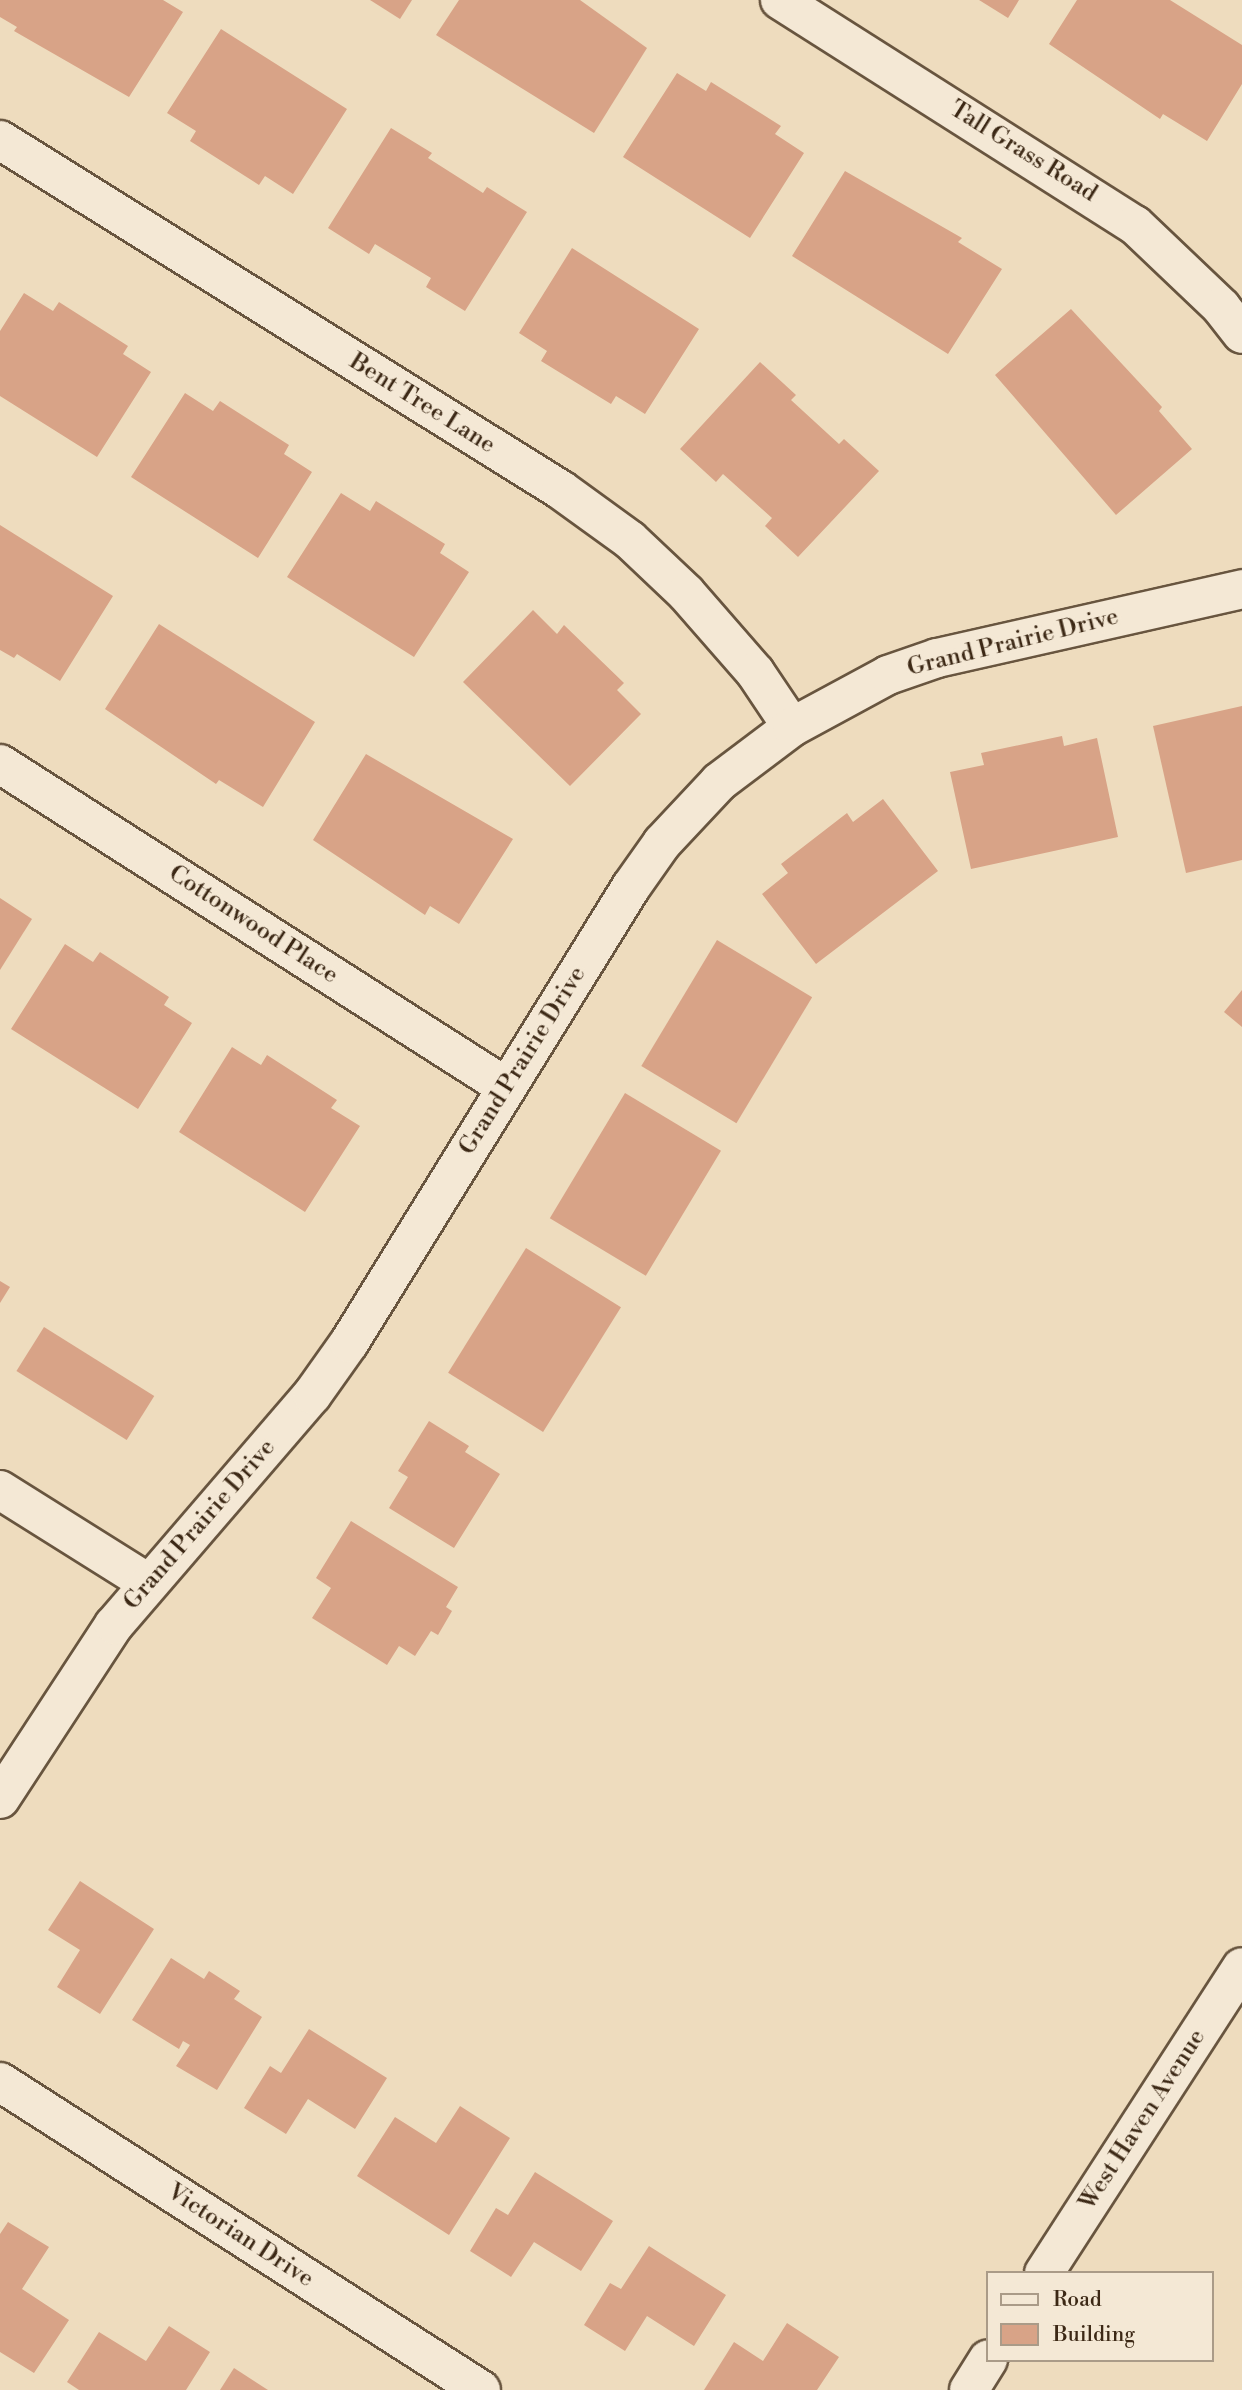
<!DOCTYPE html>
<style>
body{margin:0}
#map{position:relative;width:1242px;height:2390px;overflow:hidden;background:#eedcbe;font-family:"Libre Bodoni",serif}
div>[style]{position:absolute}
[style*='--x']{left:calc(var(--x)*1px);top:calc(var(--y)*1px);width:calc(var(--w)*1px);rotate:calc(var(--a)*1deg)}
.building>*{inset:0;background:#d8a387;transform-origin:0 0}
.roads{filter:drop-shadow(2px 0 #68553f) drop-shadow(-2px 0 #68553f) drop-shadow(0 2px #68553f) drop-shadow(0 -2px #68553f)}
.street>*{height:38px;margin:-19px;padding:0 19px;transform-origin:19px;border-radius:19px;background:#f4e8d5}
.secondary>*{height:38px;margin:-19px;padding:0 19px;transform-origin:19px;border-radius:19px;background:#f4e8d5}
span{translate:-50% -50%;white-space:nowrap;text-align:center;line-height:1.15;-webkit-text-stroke:7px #f4e8d5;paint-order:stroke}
.street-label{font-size:24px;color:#3c2815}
.legend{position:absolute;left:986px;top:2271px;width:228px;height:91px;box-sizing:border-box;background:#f4e8d5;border:2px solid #aa9b88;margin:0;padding:9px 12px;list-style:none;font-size:21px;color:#3c2815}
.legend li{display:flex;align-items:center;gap:14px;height:35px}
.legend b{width:35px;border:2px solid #aa9b88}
</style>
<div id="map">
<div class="building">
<i style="clip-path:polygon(0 0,163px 0,183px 12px,129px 97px,14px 31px,17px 27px,0 17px)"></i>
<i style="clip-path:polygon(370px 0,412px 0,400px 19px)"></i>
<i style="clip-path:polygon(459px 0,580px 0,647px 48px,594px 133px,436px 35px)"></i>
<i style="clip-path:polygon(979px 0,1019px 0,1008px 18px)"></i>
<i style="clip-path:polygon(1077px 0,1170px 0,1242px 45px,1242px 84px,1207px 141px,1163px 114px,1160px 119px,1049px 44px)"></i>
<i style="clip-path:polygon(221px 29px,347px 109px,293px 194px,265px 176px,259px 185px,190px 141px,196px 131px,167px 113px)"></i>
<i style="clip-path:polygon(677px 73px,706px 91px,711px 82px,781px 126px,775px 134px,804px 153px,750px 238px,623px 157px)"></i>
<i style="clip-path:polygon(391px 128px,432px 153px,428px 158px,483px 193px,487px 187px,527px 212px,465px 311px,426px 287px,431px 278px,375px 244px,369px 254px,328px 228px)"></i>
<i style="clip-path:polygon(845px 171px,962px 238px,958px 242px,1002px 269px,948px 354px,792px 256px)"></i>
<i style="clip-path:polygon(572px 248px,699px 329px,645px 414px,616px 396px,611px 404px,541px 361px,547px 351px,519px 333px)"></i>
<i style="clip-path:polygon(24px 293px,53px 311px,59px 302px,128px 346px,123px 354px,151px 372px,97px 457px,0 396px,0 331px)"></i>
<i style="clip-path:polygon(1071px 309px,1162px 407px,1159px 411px,1192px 449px,1116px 515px,995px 375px)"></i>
<i style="clip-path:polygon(760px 362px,796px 395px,791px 400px,839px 444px,844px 439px,879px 471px,798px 557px,765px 526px,772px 518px,723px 474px,716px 482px,680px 449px)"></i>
<i style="clip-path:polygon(185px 393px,213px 411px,220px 401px,289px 445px,284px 454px,312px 472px,258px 558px,131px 477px)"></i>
<i style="clip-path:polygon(341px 493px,370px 511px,376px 501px,445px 544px,440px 553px,469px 572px,414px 657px,287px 577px)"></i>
<i style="clip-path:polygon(0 525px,113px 596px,60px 681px,17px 654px,14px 658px,0 650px)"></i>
<i style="clip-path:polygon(533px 610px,557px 634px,564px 625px,624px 683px,617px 690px,641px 714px,570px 786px,463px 682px)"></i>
<i style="clip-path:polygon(159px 624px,315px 722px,263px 807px,219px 780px,216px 784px,105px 709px)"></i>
<i style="clip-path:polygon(1242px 706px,1242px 860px,1186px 873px,1153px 726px)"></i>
<i style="clip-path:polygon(1062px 736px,1064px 746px,1097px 738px,1118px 837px,971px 869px,950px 772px,984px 765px,981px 753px)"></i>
<i style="clip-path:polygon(366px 754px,513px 839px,459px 924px,430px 906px,425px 915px,313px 840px)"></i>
<i style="clip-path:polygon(883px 799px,938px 871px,816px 964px,762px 894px,788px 873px,781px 864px,847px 813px,853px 822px)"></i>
<i style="clip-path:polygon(0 898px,32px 919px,0 970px)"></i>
<i style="left:717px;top:940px;width:111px;height:147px;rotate:31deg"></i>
<i style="clip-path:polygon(65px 944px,93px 962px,100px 952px,169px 997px,164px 1005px,192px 1023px,138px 1109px,11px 1029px)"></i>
<i style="clip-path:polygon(1242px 990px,1242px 1027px,1224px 1012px)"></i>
<i style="clip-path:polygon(232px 1047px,261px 1065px,267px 1055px,337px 1100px,331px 1108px,360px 1126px,305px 1212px,179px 1132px)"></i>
<i style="left:625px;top:1093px;width:112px;height:146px;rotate:31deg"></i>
<i style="left:526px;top:1248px;width:112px;height:147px;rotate:32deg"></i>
<i style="clip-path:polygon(0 1281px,10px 1287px,0 1303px)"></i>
<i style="left:44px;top:1327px;width:130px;height:52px;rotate:32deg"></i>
<i style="clip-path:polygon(429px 1421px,469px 1446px,465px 1452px,500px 1474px,454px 1548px,389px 1508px,408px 1477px,398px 1471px)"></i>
<i style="clip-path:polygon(351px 1521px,458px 1587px,446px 1607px,452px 1611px,438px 1635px,431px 1631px,415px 1656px,399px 1646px,387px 1665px,312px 1618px,331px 1588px,316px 1578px)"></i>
<i style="clip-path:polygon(80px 1881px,154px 1929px,100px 2014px,57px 1987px,80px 1950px,48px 1930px)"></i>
<i style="clip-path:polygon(171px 1958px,204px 1979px,209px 1971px,240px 1991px,234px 1999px,262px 2017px,217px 2090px,176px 2066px,190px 2045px,183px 2041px,179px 2049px,132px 2020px)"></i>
<i style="clip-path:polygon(309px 2029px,387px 2078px,355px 2129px,308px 2099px,286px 2134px,244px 2108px,270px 2066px,281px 2073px)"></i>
<i style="clip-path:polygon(460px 2106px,510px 2138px,449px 2235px,357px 2176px,395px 2117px,436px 2143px)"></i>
<i style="clip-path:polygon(535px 2172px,613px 2221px,581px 2271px,534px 2242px,511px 2277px,470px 2251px,496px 2208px,508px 2215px)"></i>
<i style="clip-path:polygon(8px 2222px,49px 2247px,22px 2289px,69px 2320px,34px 2373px,0 2352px,0 2234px)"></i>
<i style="clip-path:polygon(649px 2246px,726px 2295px,694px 2346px,647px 2316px,625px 2351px,584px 2325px,610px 2283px,621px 2289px)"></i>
<i style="clip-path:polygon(787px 2323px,839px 2357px,817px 2390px,704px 2390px,734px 2342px,763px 2361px)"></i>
<i style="clip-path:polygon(169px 2326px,210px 2352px,186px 2390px,79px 2390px,67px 2382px,99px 2332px,146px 2361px)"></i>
<i style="clip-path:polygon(234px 2368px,268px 2390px,220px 2390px)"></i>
</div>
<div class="roads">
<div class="street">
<i style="--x:780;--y:0;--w:420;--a:32.4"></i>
<i style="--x:1135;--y:225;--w:119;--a:43.6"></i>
<i style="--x:1221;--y:307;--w:34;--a:52"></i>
<i style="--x:0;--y:140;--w:661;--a:31.96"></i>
<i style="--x:561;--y:490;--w:85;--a:35.9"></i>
<i style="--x:630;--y:540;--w:77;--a:43.4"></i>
<i style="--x:686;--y:593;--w:105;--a:48.9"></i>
<i style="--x:755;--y:672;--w:66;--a:56.1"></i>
<i style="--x:0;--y:764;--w:600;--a:32.55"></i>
<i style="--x:0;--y:1490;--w:175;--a:32.1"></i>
<i style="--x:0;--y:1799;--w:208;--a:-56.8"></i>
<i style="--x:114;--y:1625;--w:303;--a:-49.3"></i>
<i style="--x:312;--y:1395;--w:64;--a:-54.6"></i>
<i style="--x:349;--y:1343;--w:536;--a:-58.27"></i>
<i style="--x:631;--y:887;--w:54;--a:-54.8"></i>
<i style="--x:662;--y:843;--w:83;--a:-46.9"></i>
<i style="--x:719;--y:782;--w:91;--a:-37"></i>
<i style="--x:792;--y:727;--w:109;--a:-28.4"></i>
<i style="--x:888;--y:675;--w:52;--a:-19.1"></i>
<i style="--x:937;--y:658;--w:313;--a:-12.7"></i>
<i style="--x:0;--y:2082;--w:571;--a:32.63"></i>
</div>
<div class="secondary">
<i style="--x:1044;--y:2273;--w:364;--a:-57.1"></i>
<i style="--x:969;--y:2390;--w:36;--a:-58"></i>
</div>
</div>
<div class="street-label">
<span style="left:1023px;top:152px;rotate:32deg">Tall Grass Road</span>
<span style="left:422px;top:404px;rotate:32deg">Bent Tree Lane</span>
<span style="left:1013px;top:643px;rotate:-14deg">Grand Prairie Drive</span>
<span style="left:253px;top:925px;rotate:33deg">Cottonwood Place</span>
<span style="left:523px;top:1061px;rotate:-58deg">Grand Prairie Drive</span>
<span style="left:200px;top:1525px;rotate:-49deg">Grand Prairie Drive</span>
<span style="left:1143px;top:2120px;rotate:-57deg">West Haven Avenue</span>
<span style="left:240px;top:2236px;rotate:33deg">Victorian Drive</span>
</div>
<ul class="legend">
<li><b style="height:9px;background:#f4e8d5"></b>Road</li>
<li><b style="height:19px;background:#d8a387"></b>Building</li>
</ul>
</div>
